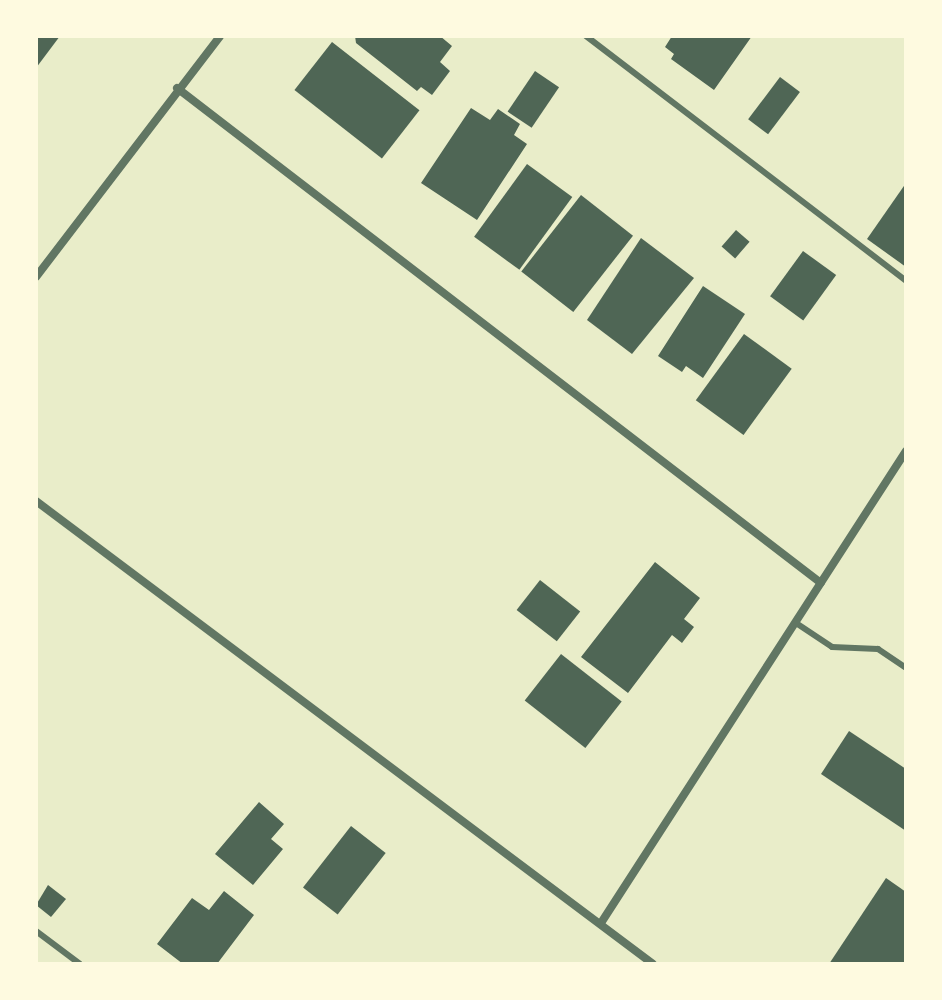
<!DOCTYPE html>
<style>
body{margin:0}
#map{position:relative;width:942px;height:1000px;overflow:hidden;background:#e9edc9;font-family:"Fira Sans",sans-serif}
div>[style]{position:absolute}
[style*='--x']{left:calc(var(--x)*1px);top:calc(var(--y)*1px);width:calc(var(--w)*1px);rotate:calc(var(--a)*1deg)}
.building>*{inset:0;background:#4f6655;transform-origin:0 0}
.service>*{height:6px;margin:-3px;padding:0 3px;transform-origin:3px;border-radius:3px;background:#617663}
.minor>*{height:8px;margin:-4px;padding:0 4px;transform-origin:4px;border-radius:4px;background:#617663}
span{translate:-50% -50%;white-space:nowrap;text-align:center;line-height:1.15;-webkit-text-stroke:8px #fefae0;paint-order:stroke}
.frame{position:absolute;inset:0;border:38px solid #fefae0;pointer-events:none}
</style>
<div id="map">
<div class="building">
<i style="clip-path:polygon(36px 36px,60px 36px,36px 68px)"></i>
<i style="clip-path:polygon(355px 36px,440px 36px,452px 46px,440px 62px,450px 71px,432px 95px,421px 87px,417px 91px,356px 43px)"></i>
<i style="clip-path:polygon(672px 36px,752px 36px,714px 90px,671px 59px,674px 54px,665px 47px)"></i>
<i style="left:332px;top:42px;width:111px;height:61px;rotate:38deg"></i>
<i style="left:535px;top:71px;width:29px;height:49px;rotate:34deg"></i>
<i style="left:780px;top:77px;width:25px;height:53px;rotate:37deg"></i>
<i style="clip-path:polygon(471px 108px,490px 120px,498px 109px,520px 124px,514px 135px,527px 144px,477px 220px,421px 183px)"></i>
<i style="left:527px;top:164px;width:56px;height:90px;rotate:36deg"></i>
<i style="clip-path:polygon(906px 183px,906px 267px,867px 239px)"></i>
<i style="left:581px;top:195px;width:66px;height:97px;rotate:38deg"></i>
<i style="left:736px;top:230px;width:18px;height:22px;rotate:41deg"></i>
<i style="clip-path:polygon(641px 238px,694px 278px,632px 354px,587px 320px)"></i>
<i style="left:803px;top:251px;width:41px;height:56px;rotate:36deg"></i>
<i style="clip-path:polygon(703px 286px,745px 314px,703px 378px,686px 366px,682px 372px,658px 356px)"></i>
<i style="left:744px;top:334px;width:59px;height:82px;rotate:36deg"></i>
<i style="clip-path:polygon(655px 562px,700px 598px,684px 619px,694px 627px,682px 643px,672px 635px,628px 693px,581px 657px)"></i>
<i style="left:540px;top:580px;width:51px;height:38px;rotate:38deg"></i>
<i style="left:561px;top:654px;width:77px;height:59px;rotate:38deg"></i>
<i style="clip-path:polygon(849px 731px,906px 769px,906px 831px,821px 774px)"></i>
<i style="clip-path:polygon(259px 802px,284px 824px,271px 839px,283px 849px,253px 885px,215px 854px)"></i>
<i style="left:351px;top:826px;width:44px;height:78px;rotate:38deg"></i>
<i style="clip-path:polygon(886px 878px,906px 892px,906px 964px,829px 964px)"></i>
<i style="clip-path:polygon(48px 885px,66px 899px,51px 917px,36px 905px)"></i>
<i style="clip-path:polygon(224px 891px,254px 915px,217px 964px,183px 964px,157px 944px,192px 898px,209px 910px)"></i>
</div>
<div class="service">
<i style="--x:586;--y:36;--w:403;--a:37.4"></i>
<i style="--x:796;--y:623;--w:43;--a:33.7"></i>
<i style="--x:832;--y:647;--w:46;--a:2.5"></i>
<i style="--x:878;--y:649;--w:34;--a:34"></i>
<i style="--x:36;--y:931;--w:55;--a:36.9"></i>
</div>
<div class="minor">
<i style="--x:177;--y:88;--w:812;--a:37.55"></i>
<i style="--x:36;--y:277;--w:303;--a:-52.6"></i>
<i style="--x:36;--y:501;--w:771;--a:36.88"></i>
<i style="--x:601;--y:923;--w:562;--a:-57.13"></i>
</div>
<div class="frame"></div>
</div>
